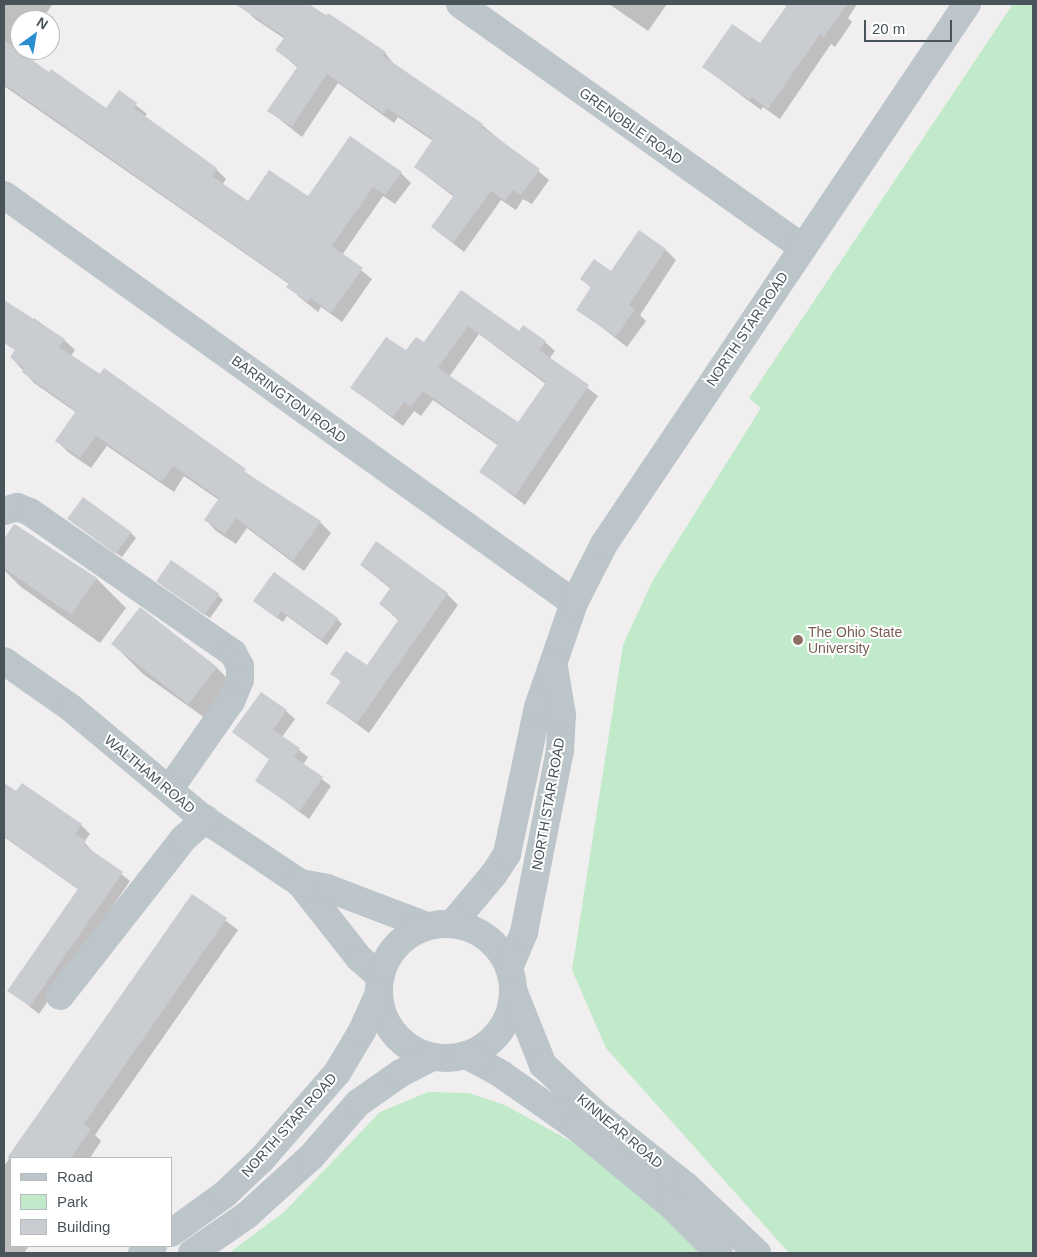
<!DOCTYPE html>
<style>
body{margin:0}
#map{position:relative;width:1037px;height:1257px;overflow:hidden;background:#f1eeef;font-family:Helvetica,sans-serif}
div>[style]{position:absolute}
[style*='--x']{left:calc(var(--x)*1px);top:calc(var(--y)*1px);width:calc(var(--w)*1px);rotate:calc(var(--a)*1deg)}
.green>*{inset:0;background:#c1eaca}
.shadow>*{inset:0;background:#0003}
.building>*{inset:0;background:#c9ccd0;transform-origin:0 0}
.minor>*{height:28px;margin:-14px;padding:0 14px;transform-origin:14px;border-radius:14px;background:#bbc5ca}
.minor>.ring{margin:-14px;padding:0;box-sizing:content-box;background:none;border:28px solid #bbc5ca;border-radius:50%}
.dots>*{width:14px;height:14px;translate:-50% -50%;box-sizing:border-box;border:2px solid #fff;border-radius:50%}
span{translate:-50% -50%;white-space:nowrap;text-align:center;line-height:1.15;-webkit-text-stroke:4px #fff;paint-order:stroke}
.street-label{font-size:14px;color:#48545a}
.education-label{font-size:14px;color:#785e54}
.left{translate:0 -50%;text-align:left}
.frame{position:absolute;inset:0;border:5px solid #48545a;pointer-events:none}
.legend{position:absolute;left:10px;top:1157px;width:162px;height:90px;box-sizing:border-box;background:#fff;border:1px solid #b6bbbd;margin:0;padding:6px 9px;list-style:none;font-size:15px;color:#48545a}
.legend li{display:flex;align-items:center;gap:10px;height:25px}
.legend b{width:25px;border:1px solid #b6bbbd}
.north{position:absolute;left:10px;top:10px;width:50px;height:50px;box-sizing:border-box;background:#fff;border:1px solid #b6bbbd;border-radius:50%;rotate:32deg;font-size:14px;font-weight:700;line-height:20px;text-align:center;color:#48545a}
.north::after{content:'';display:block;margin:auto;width:18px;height:22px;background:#2b8ece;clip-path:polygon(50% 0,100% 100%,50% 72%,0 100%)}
.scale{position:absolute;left:864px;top:20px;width:88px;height:22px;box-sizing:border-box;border:2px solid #48545a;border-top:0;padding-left:6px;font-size:15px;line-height:18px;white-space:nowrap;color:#48545a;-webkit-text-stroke:4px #fff;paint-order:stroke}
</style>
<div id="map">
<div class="green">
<i style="clip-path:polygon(1013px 4px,1033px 4px,1033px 1253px,789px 1253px,606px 1048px,572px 970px,623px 645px,653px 580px,761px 408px,749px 398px)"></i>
<i style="clip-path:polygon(428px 1092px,469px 1093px,505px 1105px,585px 1149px,705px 1253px,229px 1253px,284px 1212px,380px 1112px)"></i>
</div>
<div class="shadow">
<i style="clip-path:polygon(5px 4px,53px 4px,41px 20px,20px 20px,18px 52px,106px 110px,119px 92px,147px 114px,144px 117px,216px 169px,226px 179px,222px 185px,248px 203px,308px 198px,401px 173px,411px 183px,395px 204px,383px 196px,342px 255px,372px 279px,342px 322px,321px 307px,318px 312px,298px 296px,289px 284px,4px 86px)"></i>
<i style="clip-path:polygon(248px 4px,308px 4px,385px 53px,394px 64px,482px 125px,549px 180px,532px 204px,523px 199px,516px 210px,501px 200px,464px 252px,432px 227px,454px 197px,415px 167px,433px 141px,398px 117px,394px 123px,338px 83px,302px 137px,269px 111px,298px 68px,277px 50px,285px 39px,255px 19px,245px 9px)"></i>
<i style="clip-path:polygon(609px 4px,667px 4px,648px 31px)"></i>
<i style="clip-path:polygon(783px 4px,857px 4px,848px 18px,852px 22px,835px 47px,831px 44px,780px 119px,763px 107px,761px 110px,703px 67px,761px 45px,788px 7px)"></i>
<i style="clip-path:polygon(666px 250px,676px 260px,640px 315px,646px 321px,627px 347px,578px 309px,592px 289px,582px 279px,611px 272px)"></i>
<i style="clip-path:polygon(evenodd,462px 291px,519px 333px,545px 342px,555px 351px,549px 359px,598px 396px,525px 505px,481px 472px,499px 446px,433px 400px,421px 416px,414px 411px,403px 426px,352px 388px,424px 344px,462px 291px,479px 334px,546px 384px,518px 424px,449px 377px,479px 334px)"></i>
<i style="clip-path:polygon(4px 302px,31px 322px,34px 318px,64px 340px,75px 350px,71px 356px,320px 522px,331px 533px,304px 571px,247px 528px,236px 544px,216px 531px,206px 520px,219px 500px,184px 476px,174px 492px,107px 446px,91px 468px,68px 452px,57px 441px,77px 413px,34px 383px,11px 357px,16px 351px,4px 341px)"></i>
<i style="clip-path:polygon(69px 519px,131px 533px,136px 538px,122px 557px)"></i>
<i style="clip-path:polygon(16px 525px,97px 579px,126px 608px,100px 643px,21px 587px,4px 570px,4px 542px)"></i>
<i style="clip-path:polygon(361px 565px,447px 594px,458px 605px,369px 733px,328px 703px,342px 683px,332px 673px,367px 667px,399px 621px,381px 604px,391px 589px)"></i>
<i style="clip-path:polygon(163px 586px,218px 595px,223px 600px,210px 618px)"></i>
<i style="clip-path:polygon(260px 606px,337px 619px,342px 624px,327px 645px,287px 616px,283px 622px)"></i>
<i style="clip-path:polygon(114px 645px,217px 668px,246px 697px,222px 730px,143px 674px)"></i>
<i style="clip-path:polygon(286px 711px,295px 719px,282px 737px,308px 757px,303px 765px,331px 786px,309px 819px,256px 780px,270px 760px,233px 732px)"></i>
<i style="clip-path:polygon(22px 785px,81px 825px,90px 834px,84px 842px,93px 852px,130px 881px,39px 1014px,9px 990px,79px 890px,4px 837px,4px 789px,6px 786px,16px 793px)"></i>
<i style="clip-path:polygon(192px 895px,238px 930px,95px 1135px,101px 1141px,90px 1158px,11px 1158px,11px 1246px,29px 1246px,24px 1253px,4px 1253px,4px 1166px)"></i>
</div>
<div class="building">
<i style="clip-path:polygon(235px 4px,309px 4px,326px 16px,328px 13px,386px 52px,383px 56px,483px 124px,481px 126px,540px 169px,521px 195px,513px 190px,505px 201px,491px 191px,453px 243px,431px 227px,454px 195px,414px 167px,433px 139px,387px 108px,384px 114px,327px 74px,292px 127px,267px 111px,298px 66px,275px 50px,285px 37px)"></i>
<i style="clip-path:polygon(788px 4px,847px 4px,824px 37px,820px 34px,768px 109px,752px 97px,750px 100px,702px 67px,732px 24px,760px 43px)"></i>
<i style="clip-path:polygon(4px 40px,49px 72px,51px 69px,106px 108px,119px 90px,137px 103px,134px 108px,217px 168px,212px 176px,248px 201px,269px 170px,308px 196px,350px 136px,402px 172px,385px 195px,373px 187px,332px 246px,363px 268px,331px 313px,311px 298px,308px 302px,286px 287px,289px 283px,4px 84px)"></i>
<i style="clip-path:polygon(639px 230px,666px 249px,629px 305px,635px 309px,616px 337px,576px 310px,591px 287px,580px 279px,594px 259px,611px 271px)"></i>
<i style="clip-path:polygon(evenodd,461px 290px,519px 331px,523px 325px,546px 341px,539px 350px,589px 385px,515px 496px,479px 472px,498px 444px,423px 391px,411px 407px,404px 402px,393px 417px,350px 388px,386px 337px,406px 350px,416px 337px,424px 342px,461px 290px,468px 326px,546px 382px,518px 422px,438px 368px,468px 326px)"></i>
<i style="clip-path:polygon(4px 300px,65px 339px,59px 347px,100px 374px,104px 368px,246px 469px,244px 472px,321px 521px,293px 561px,236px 518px,225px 534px,204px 520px,219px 498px,173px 466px,162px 482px,96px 436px,80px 458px,55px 441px,76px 411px,22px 372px,24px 368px,10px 357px,15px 350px,4px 343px)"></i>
<i style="left:83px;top:497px;width:60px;height:27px;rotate:36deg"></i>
<i style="clip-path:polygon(14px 524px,97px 578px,71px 615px,4px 568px,4px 539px)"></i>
<i style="clip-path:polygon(376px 541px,448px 593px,357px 723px,326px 703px,341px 681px,330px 674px,346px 651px,367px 665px,399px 619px,379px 604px,391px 587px,360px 565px)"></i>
<i style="left:171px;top:560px;width:59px;height:26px;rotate:35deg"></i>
<i style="clip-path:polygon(274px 572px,338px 618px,322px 640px,281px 611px,277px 618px,253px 601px)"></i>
<i style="left:140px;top:607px;width:98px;height:47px;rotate:38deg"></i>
<i style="clip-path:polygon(261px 692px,287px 710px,273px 730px,300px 748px,294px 757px,323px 777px,300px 811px,255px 781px,269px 759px,232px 732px)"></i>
<i style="clip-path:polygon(4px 783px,16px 791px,22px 783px,82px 824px,75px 834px,86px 841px,84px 845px,123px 872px,30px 1006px,7px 991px,78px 889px,4px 836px)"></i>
<i style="clip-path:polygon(192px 894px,227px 918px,84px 1124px,91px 1129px,71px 1158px,7px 1158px)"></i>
</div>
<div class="minor">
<i style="--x:460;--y:4;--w:420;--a:35.4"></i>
<i style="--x:4;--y:195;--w:701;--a:35.59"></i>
<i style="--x:4;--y:511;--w:14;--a:-17"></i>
<i style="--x:17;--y:507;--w:14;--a:21"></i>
<i style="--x:30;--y:512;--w:247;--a:34.8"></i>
<i style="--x:233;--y:653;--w:15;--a:62"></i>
<i style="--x:240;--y:666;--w:14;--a:90"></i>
<i style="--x:240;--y:680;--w:23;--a:113"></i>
<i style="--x:231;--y:701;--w:108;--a:124.9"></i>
<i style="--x:4;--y:661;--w:82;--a:35"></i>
<i style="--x:71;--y:708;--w:168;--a:39.9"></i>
<i style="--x:200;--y:816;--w:120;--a:33.8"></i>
<i style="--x:300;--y:883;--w:95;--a:51.8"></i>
<i style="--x:359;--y:958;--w:28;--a:41"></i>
<i style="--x:300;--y:883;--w:27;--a:10"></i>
<i style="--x:327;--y:888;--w:107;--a:20.8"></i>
<i style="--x:452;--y:924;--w:65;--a:-50"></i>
<i style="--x:494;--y:874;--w:24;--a:-57"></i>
<i style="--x:507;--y:854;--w:150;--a:-78.1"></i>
<i style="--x:538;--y:707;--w:110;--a:-70.9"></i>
<i style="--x:574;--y:603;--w:66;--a:-63"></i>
<i style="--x:604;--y:544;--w:651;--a:-56.09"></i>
<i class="ring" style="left:379px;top:924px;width:106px;height:106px"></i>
<i style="--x:509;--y:968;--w:39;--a:-67"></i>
<i style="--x:524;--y:932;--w:185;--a:-78.8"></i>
<i style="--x:560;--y:751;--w:36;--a:-87"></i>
<i style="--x:562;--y:715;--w:49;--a:-99.5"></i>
<i style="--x:513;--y:990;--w:81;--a:68.2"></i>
<i style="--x:543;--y:1065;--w:75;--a:42.8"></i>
<i style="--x:598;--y:1116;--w:112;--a:38.5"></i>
<i style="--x:686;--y:1186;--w:98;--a:43.3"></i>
<i style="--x:60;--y:996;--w:201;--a:-51.9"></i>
<i style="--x:184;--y:838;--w:29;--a:-41"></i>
<i style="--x:466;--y:1055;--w:40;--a:28"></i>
<i style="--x:501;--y:1074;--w:90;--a:35.1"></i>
<i style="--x:575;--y:1126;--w:123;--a:39.4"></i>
<i style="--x:670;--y:1204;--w:69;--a:45"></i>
<i style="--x:171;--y:1233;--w:67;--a:-35.8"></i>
<i style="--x:225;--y:1194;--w:50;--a:-43.4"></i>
<i style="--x:261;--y:1160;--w:116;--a:-48.9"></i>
<i style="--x:337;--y:1073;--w:49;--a:-59.2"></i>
<i style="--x:362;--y:1031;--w:42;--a:-65.9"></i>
<i style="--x:142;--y:1253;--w:13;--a:-32"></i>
<i style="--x:192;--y:1253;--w:67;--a:-34.6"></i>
<i style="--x:247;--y:1215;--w:86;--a:-42.2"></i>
<i style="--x:311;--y:1157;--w:72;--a:-49"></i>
<i style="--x:358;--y:1103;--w:52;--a:-34.9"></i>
<i style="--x:401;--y:1073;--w:35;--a:-27"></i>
</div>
<div class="dots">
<i style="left:798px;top:640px;background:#8d6e63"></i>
</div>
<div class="street-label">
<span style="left:631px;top:126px;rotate:35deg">GRENOBLE ROAD</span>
<span style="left:747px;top:329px;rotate:-56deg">NORTH STAR ROAD</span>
<span style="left:289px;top:399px;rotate:36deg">BARRINGTON ROAD</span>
<span style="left:150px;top:774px;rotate:40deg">WALTHAM ROAD</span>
<span style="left:548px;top:804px;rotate:-80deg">NORTH STAR ROAD</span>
<span style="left:289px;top:1125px;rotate:-48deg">NORTH STAR ROAD</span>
<span style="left:620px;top:1131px;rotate:40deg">KINNEAR ROAD</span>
</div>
<div class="education-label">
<span class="left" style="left:808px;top:640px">The Ohio State<br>University</span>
</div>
<div class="frame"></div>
<ul class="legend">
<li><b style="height:6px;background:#bbc5ca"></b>Road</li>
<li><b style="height:14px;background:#c1eaca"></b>Park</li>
<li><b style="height:14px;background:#c9ccd0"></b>Building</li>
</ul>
<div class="north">N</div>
<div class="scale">20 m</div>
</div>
